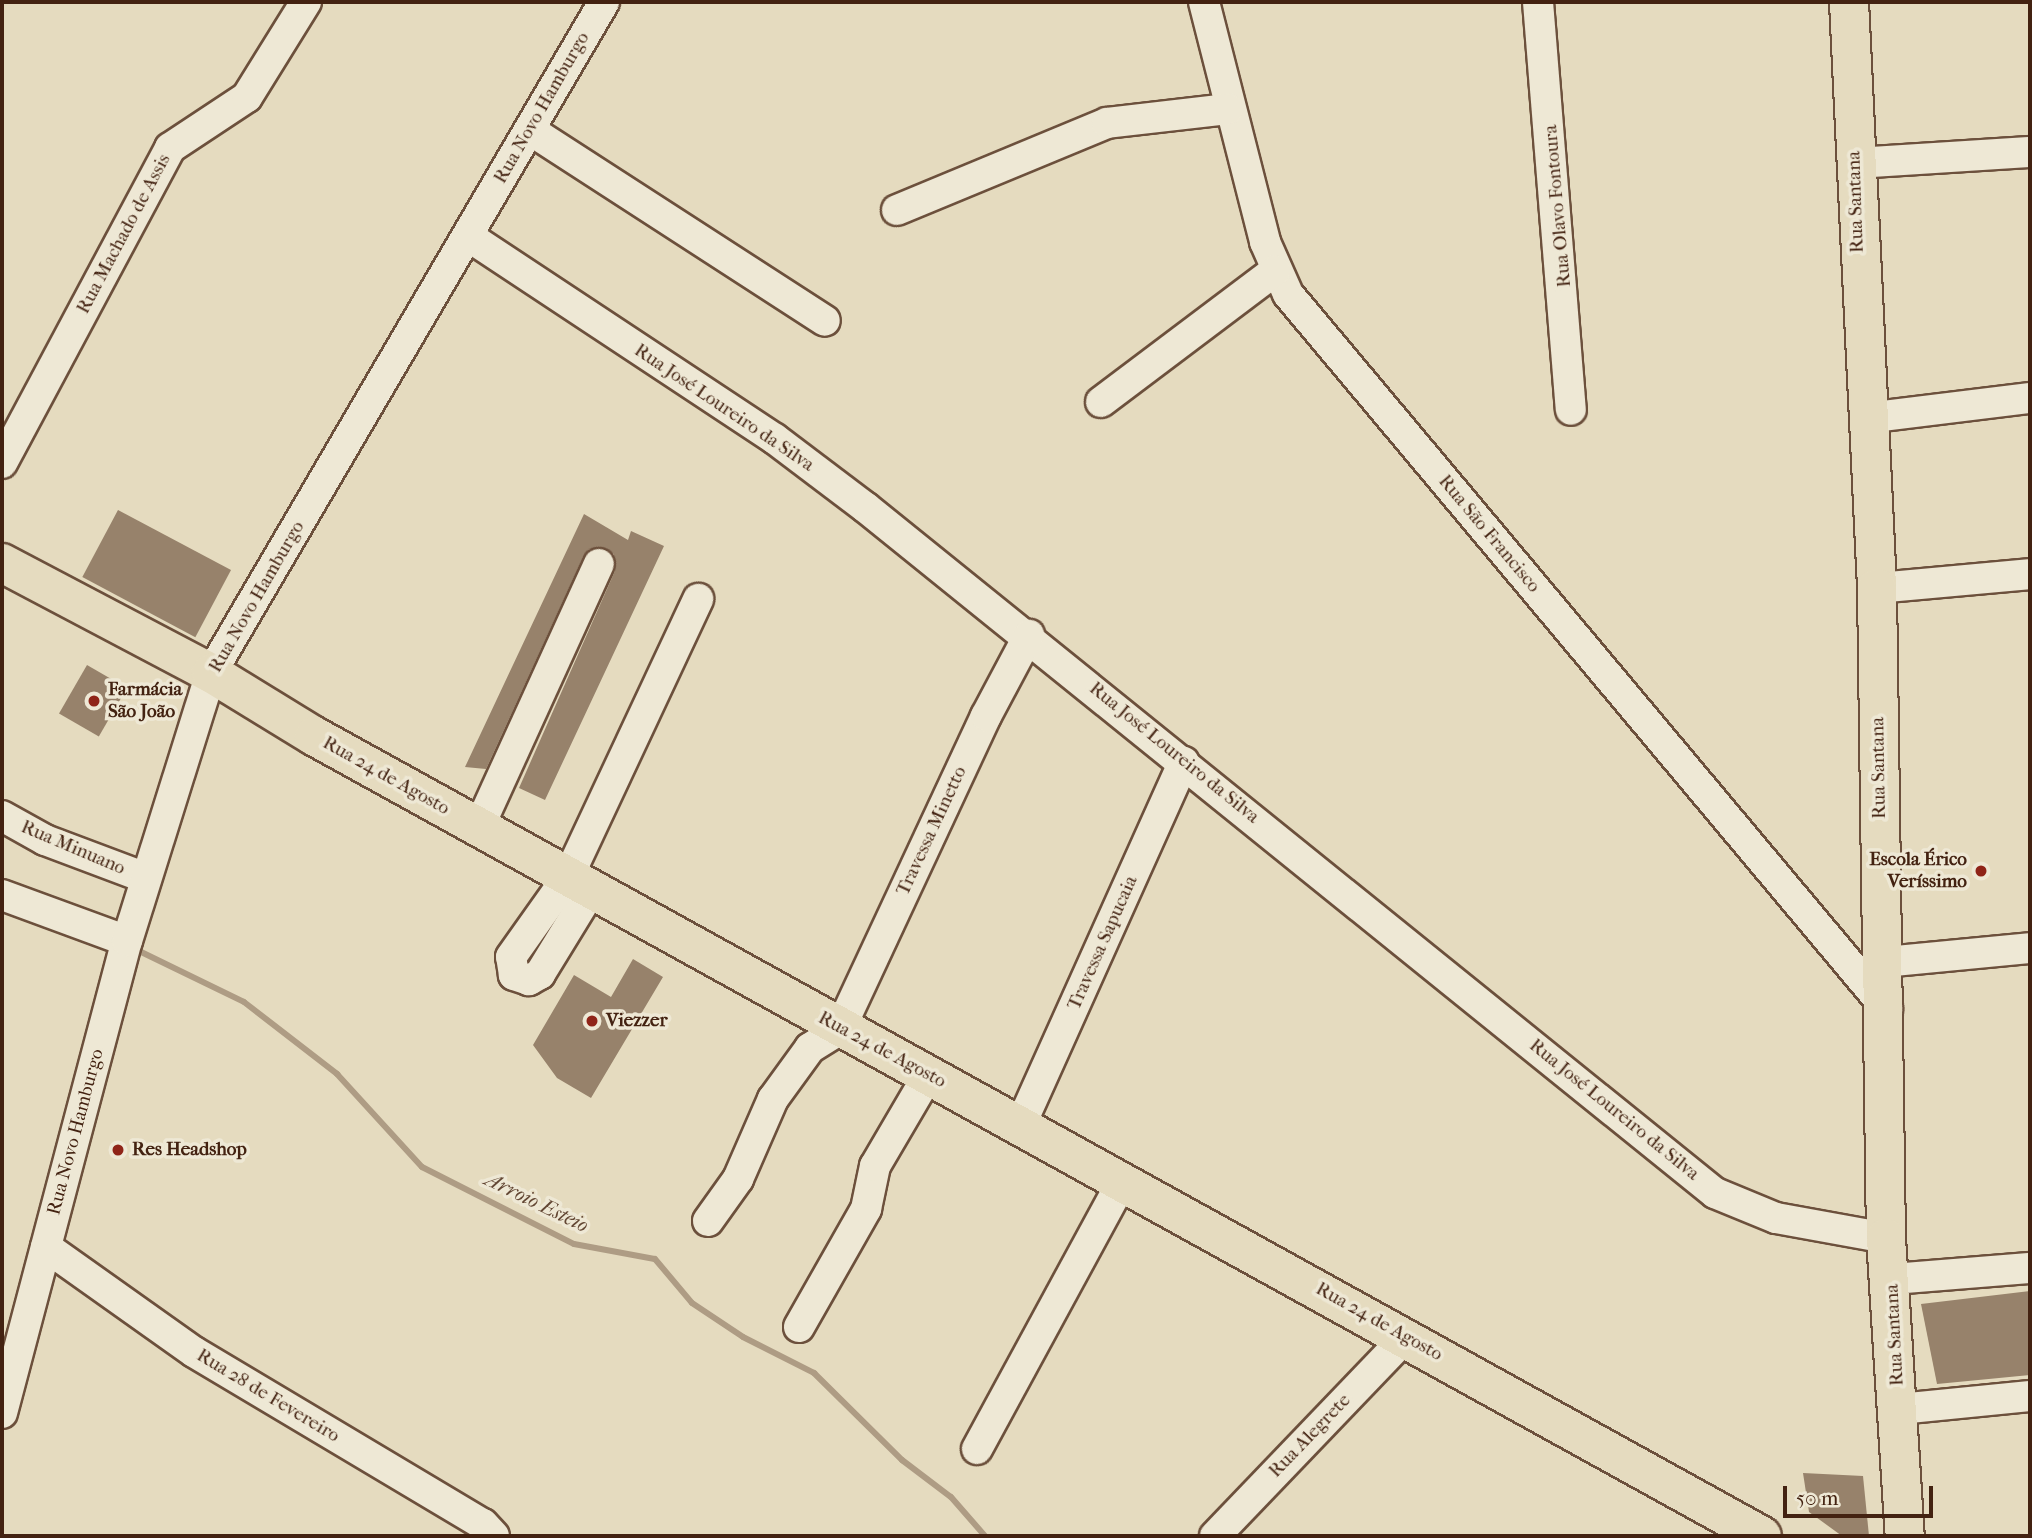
<!DOCTYPE html>
<meta charset="utf-8">
<style>
body{margin:0}
#map{position:relative;width:2032px;height:1538px;overflow:hidden;background:#e5dbbf;font-family:"IM FELL French Canon",serif}
div>[style]{position:absolute}
[style*='--x']{left:calc(var(--x)*1px);top:calc(var(--y)*1px);width:calc(var(--w)*1px);rotate:calc(var(--a)*1deg)}
.stream>*{height:6px;margin:-3px;padding:0 3px;transform-origin:3px;border-radius:3px;background:#ae9c84}
.building>*{inset:0;background:#97826b;transform-origin:0 0}
.roads{filter:drop-shadow(2px 0 #6c503c) drop-shadow(-2px 0 #6c503c) drop-shadow(0 2px #6c503c) drop-shadow(0 -2px #6c503c)}
.minor>*{height:30px;margin:-15px;padding:0 15px;transform-origin:15px;border-radius:15px;background:#eee8d5}
.major>*{height:38px;margin:-19px;padding:0 19px;transform-origin:19px;border-radius:19px;background:#e5dbbf}
.dots>*{width:19px;height:19px;translate:-50% -50%;box-sizing:border-box;border:4px solid #eee8d5;border-radius:50%}
span{translate:-50% -50%;white-space:nowrap;text-align:center;line-height:1.15;-webkit-text-stroke:7px #eee8d5;paint-order:stroke}
.street-label{font-size:19px;color:#432211}
.poi-label{font-size:19px;color:#432211;font-weight:700}
.left{translate:0 -50%;text-align:left}
.right{translate:-100% -50%;text-align:right}
.water-label{font-size:21px;color:#634734;font-style:italic}
.frame{position:absolute;inset:0;border:4px solid #432211;pointer-events:none}
.scale{position:absolute;left:1783px;top:1486px;width:150px;height:32px;box-sizing:border-box;border:4px solid #432211;border-top:0;padding-left:9px;font-size:21px;line-height:24px;white-space:nowrap;color:#432211;-webkit-text-stroke:5px #eee8d5;paint-order:stroke}
</style>
<div id="map">
<div class="stream">
<i style="--x:135;--y:949;--w:121;--a:25.9"></i>
<i style="--x:244;--y:1002;--w:118;--a:37.7"></i>
<i style="--x:337;--y:1074;--w:126;--a:47.6"></i>
<i style="--x:422;--y:1167;--w:170;--a:26.9"></i>
<i style="--x:574;--y:1244;--w:82;--a:10.5"></i>
<i style="--x:655;--y:1259;--w:57;--a:49.9"></i>
<i style="--x:692;--y:1303;--w:61;--a:33.7"></i>
<i style="--x:743;--y:1337;--w:80;--a:26.9"></i>
<i style="--x:814;--y:1373;--w:124;--a:44.7"></i>
<i style="--x:902;--y:1460;--w:61;--a:37.1"></i>
<i style="--x:951;--y:1497;--w:52;--a:48.9"></i>
</div>
<div class="building">
<i style="left:118px;top:510px;width:128px;height:76px;rotate:28deg"></i>
<i style="clip-path:polygon(584px 514px,628px 540px,631px 531px,664px 546px,545px 800px,519px 788px,615px 571px,614px 554px,606px 548px,589px 549px,583px 557px,486px 769px,465px 767px)"></i>
<i style="left:87px;top:665px;width:46px;height:56px;rotate:30deg"></i>
<i style="clip-path:polygon(633px 959px,663px 977px,591px 1098px,557px 1078px,533px 1045px,574px 975px,611px 997px)"></i>
<i style="clip-path:polygon(2030px 1291px,2030px 1375px,1937px 1384px,1921px 1304px)"></i>
<i style="clip-path:polygon(1803px 1473px,1863px 1476px,1869px 1536px,1842px 1536px,1809px 1512px)"></i>
</div>
<div class="roads">
<div class="minor">
<i style="--x:1204;--y:2;--w:248;--a:75.7"></i>
<i style="--x:1265;--y:242;--w:57;--a:66.1"></i>
<i style="--x:1288;--y:294;--w:933;--a:50.04"></i>
<i style="--x:1538;--y:2;--w:409;--a:85.4"></i>
<i style="--x:530;--y:130;--w:351;--a:32.9"></i>
<i style="--x:1855;--y:163;--w:175;--a:-3.6"></i>
<i style="--x:897;--y:210;--w:227;--a:-22.5"></i>
<i style="--x:1107;--y:123;--w:122;--a:-6.6"></i>
<i style="--x:468;--y:236;--w:368;--a:33.5"></i>
<i style="--x:775;--y:439;--w:113;--a:37.1"></i>
<i style="--x:865;--y:507;--w:1092;--a:38.91"></i>
<i style="--x:1715;--y:1193;--w:66;--a:22.3"></i>
<i style="--x:1776;--y:1218;--w:112;--a:10.3"></i>
<i style="--x:1101;--y:402;--w:218;--a:-37"></i>
<i style="--x:1866;--y:418;--w:165;--a:-7"></i>
<i style="--x:2;--y:463;--w:357;--a:-61.9"></i>
<i style="--x:170;--y:148;--w:92;--a:-33.5"></i>
<i style="--x:247;--y:97;--w:112;--a:-58.2"></i>
<i style="--x:1877;--y:588;--w:154;--a:-5.2"></i>
<i style="--x:2;--y:816;--w:49;--a:29.2"></i>
<i style="--x:45;--y:840;--w:108;--a:20.6"></i>
<i style="--x:479;--y:827;--w:289;--a:-65.5"></i>
<i style="--x:592;--y:889;--w:100;--a:121.5"></i>
<i style="--x:540;--y:974;--w:13;--a:151"></i>
<i style="--x:529;--y:980;--w:16;--a:-162"></i>
<i style="--x:514;--y:975;--w:18;--a:-99"></i>
<i style="--x:511;--y:957;--w:100;--a:-54.7"></i>
<i style="--x:569;--y:875;--w:305;--a:-64.9"></i>
<i style="--x:2;--y:895;--w:133;--a:20.2"></i>
<i style="--x:1885;--y:962;--w:146;--a:-5.5"></i>
<i style="--x:1021;--y:1124;--w:397;--a:-65.8"></i>
<i style="--x:708;--y:1221;--w:52;--a:-54.5"></i>
<i style="--x:738;--y:1179;--w:87;--a:-66.4"></i>
<i style="--x:773;--y:1099;--w:63;--a:-54"></i>
<i style="--x:810;--y:1048;--w:36;--a:-32"></i>
<i style="--x:840;--y:1029;--w:345;--a:-65"></i>
<i style="--x:986;--y:716;--w:92;--a:-62"></i>
<i style="--x:46;--y:1247;--w:181;--a:35.4"></i>
<i style="--x:194;--y:1352;--w:336;--a:30.8"></i>
<i style="--x:483;--y:1524;--w:16;--a:47"></i>
<i style="--x:1892;--y:1279;--w:138;--a:-4.6"></i>
<i style="--x:799;--y:1327;--w:136;--a:-60.4"></i>
<i style="--x:866;--y:1209;--w:44;--a:-78.2"></i>
<i style="--x:875;--y:1166;--w:107;--a:-59.6"></i>
<i style="--x:1899;--y:1409;--w:132;--a:-5.7"></i>
<i style="--x:2;--y:1413;--w:488;--a:-75.2"></i>
<i style="--x:127;--y:941;--w:281;--a:-72.6"></i>
<i style="--x:211;--y:673;--w:778;--a:-59.64"></i>
<i style="--x:977;--y:1449;--w:306;--a:-61.5"></i>
<i style="--x:1215;--y:1536;--w:276;--a:-46.2"></i>
</div>
<div class="major">
<i style="--x:1849;--y:2;--w:587;--a:87.26"></i>
<i style="--x:1877;--y:588;--w:650;--a:89.21"></i>
<i style="--x:1886;--y:1238;--w:299;--a:86.4"></i>
<i style="--x:2;--y:563;--w:236;--a:27.8"></i>
<i style="--x:211;--y:673;--w:121;--a:31.5"></i>
<i style="--x:314;--y:736;--w:1654;--a:28.92"></i>
</div>
</div>
<div class="dots">
<i style="left:94px;top:701px;background:#8f2418"></i>
<i style="left:1981px;top:871px;background:#8f2418"></i>
<i style="left:592px;top:1021px;background:#8f2418"></i>
<i style="left:118px;top:1150px;background:#8f2418"></i>
</div>
<div class="street-label">
<span style="left:542px;top:108px;rotate:-60deg">Rua Novo Hamburgo</span>
<span style="left:1856px;top:202px;rotate:-92deg">Rua Santana</span>
<span style="left:1558px;top:206px;rotate:-95deg">Rua Olavo Fontoura</span>
<span style="left:124px;top:234px;rotate:-62deg">Rua Machado de Assis</span>
<span style="left:724px;top:408px;rotate:34deg">Rua José Loureiro da Silva</span>
<span style="left:1489px;top:534px;rotate:50deg">Rua São Francisco</span>
<span style="left:257px;top:597px;rotate:-60deg">Rua Novo Hamburgo</span>
<span style="left:1174px;top:753px;rotate:39deg">Rua José Loureiro da Silva</span>
<span style="left:1879px;top:768px;rotate:-91deg">Rua Santana</span>
<span style="left:386px;top:776px;rotate:29deg">Rua 24 de Agosto</span>
<span style="left:932px;top:831px;rotate:-65deg">Travessa Minetto</span>
<span style="left:73px;top:848px;rotate:23deg">Rua Minuano</span>
<span style="left:1103px;top:943px;rotate:-66deg">Travessa Sapucaia</span>
<span style="left:882px;top:1050px;rotate:28deg">Rua 24 de Agosto</span>
<span style="left:1614px;top:1110px;rotate:39deg">Rua José Loureiro da Silva</span>
<span style="left:76px;top:1132px;rotate:-75deg">Rua Novo Hamburgo</span>
<span style="left:1379px;top:1322px;rotate:29deg">Rua 24 de Agosto</span>
<span style="left:1895px;top:1335px;rotate:-93deg">Rua Santana</span>
<span style="left:268px;top:1396px;rotate:31deg">Rua 28 de Fevereiro</span>
<span style="left:1310px;top:1436px;rotate:-46deg">Rua Alegrete</span>
</div>
<div class="poi-label">
<span class="left" style="left:108px;top:701px">Farmácia<br>São João</span>
<span class="right" style="left:1967px;top:871px">Escola Érico<br>Veríssimo</span>
<span class="left" style="left:606px;top:1021px">Viezzer</span>
<span class="left" style="left:132px;top:1150px">Res Headshop</span>
</div>
<div class="water-label">
<span style="left:537px;top:1202px;rotate:26deg">Arroio Esteio</span>
</div>
<div class="frame"></div>
<div class="scale">50 m</div>
</div>
